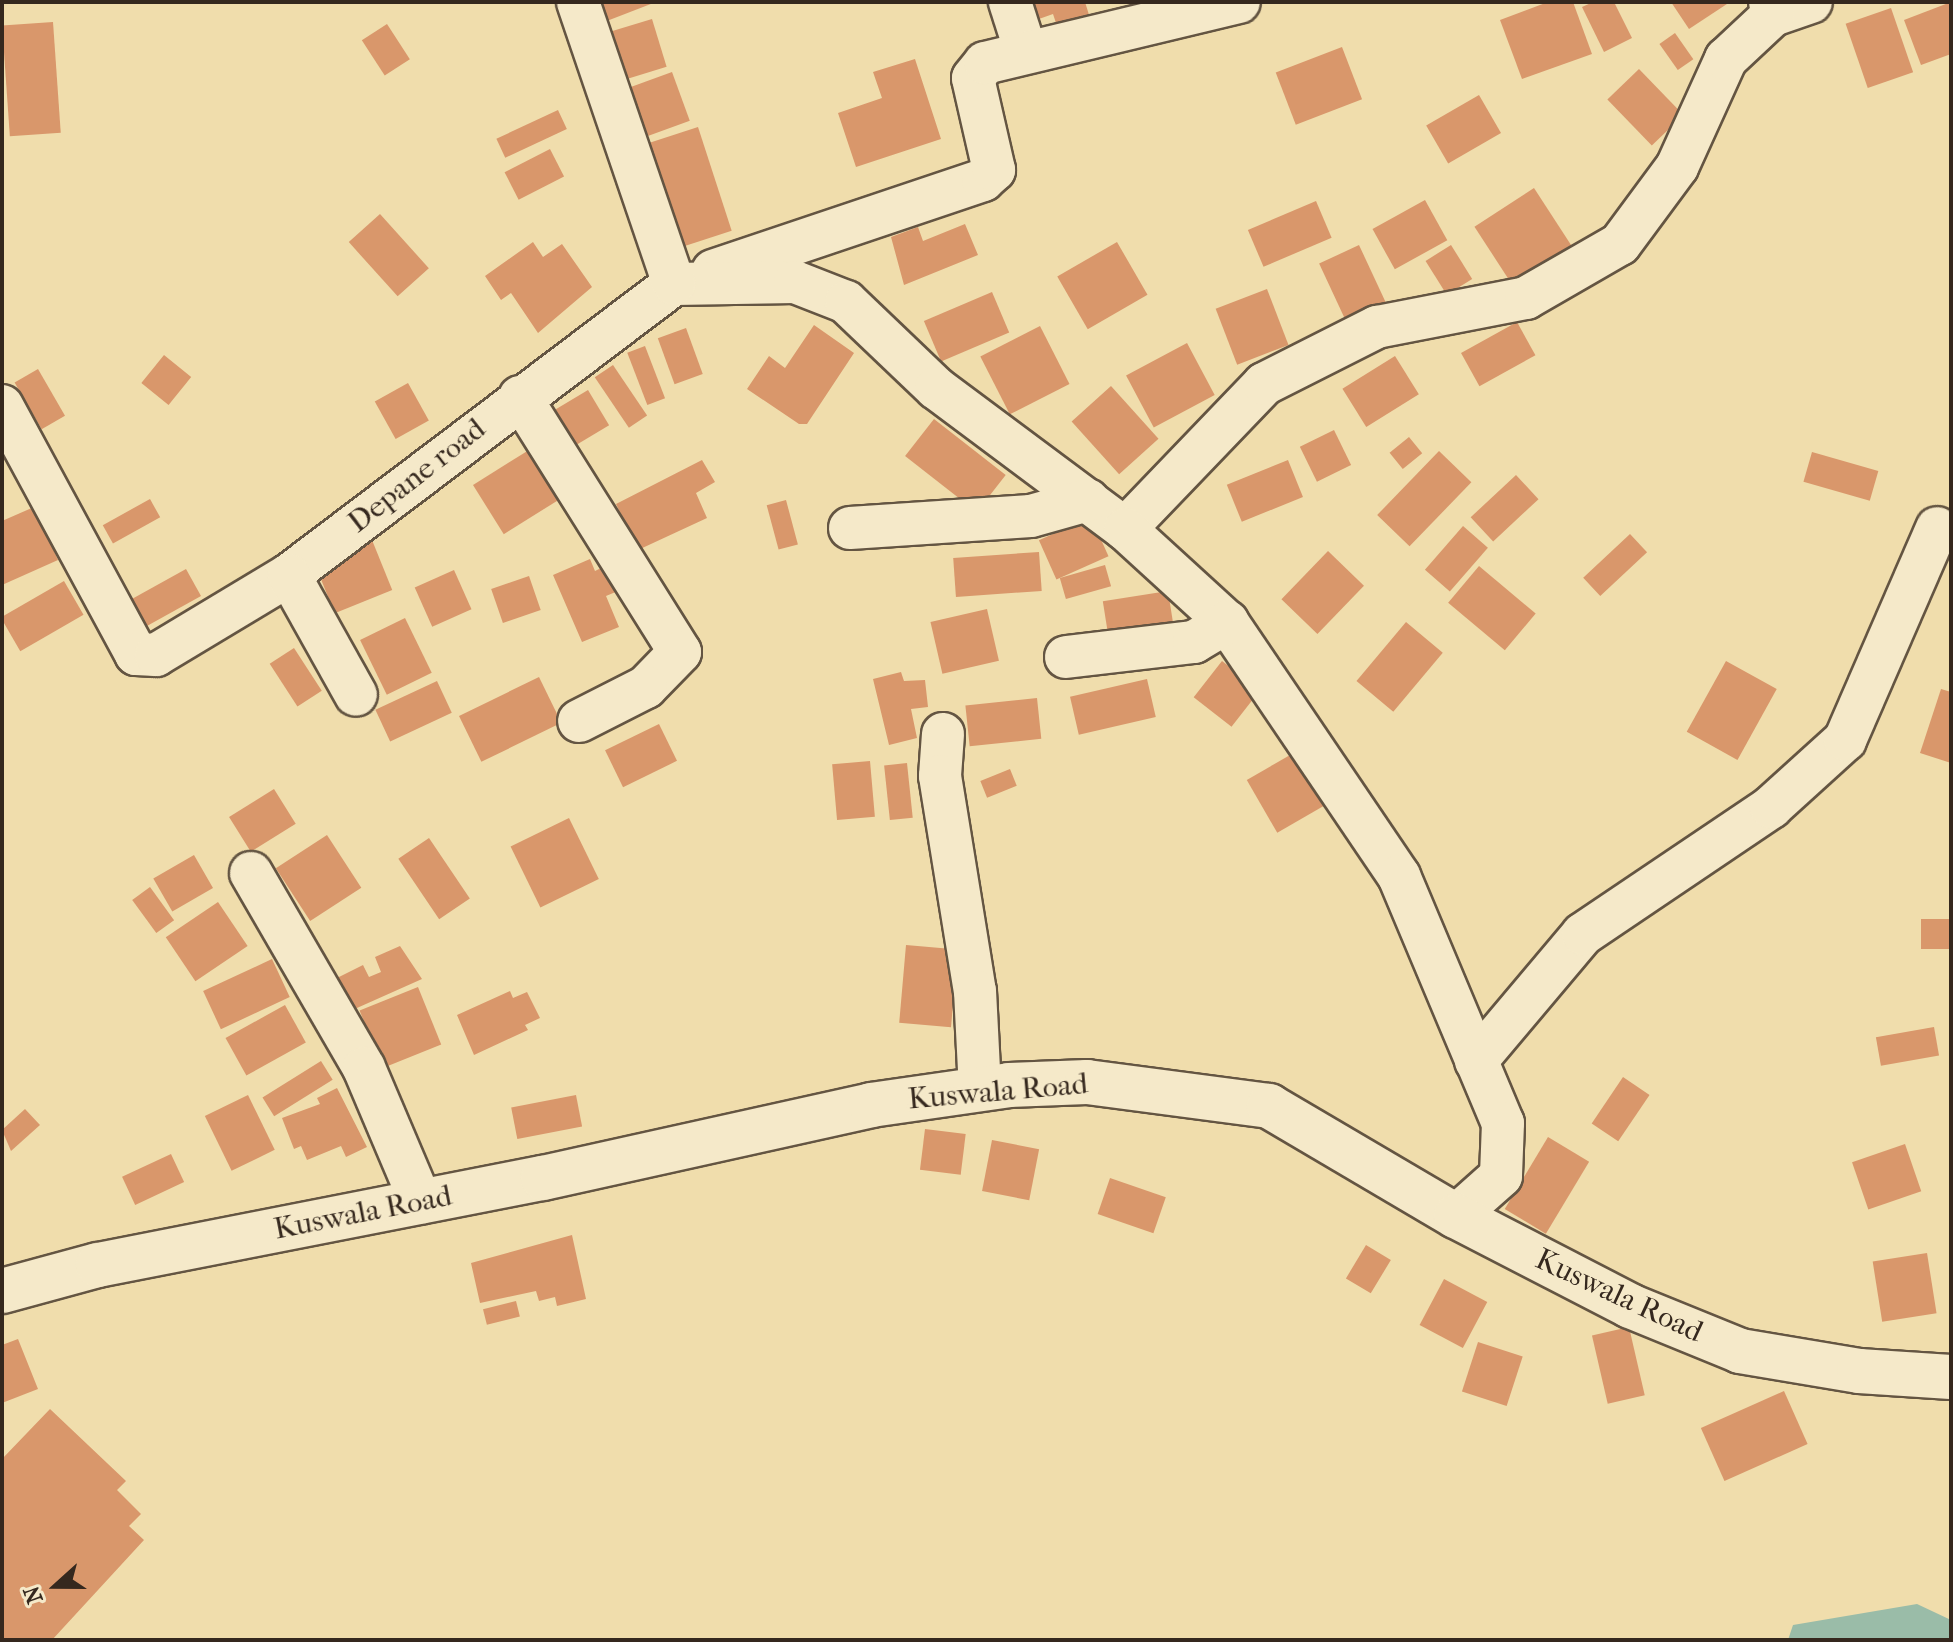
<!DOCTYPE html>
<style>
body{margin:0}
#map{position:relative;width:1953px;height:1642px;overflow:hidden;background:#f0ddac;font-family:"IM FELL French Canon",serif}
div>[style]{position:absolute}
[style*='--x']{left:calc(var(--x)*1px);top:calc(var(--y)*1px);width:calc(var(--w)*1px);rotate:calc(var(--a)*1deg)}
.water>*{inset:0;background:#9abca8}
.building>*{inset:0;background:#d9976b;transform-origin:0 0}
.roads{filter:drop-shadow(2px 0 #645542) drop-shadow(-2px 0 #645542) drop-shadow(0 2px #645542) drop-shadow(0 -2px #645542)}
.minor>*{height:42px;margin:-21px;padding:0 21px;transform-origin:21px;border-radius:21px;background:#f5e9c9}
.tertiary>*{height:44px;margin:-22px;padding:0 22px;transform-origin:22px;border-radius:22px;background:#f5e9c9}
span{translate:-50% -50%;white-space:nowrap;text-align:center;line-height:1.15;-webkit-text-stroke:6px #f5e9c9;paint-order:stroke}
.street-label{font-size:30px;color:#35281e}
.frame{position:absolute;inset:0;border:4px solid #35281e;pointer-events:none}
.north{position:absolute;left:16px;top:1546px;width:80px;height:80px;-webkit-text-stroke:6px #f5e9c9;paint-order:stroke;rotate:249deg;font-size:22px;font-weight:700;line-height:32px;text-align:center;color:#35281e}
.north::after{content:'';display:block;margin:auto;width:28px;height:36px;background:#35281e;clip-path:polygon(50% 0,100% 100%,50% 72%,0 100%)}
</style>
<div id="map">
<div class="water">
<i style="clip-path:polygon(1917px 1604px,1951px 1620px,1951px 1640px,1788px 1640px,1793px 1625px)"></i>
</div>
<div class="building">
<i style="clip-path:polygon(590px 2px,656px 2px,599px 24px)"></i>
<i style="clip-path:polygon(1014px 2px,1085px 2px,1090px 18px,1058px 29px,1053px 14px,1022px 25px)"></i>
<i style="clip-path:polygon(1548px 2px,1573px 2px,1592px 54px,1522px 79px,1500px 20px)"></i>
<i style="clip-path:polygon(1593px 2px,1614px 2px,1632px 38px,1604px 52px,1582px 7px)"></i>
<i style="clip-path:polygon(1671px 2px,1730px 2px,1689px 29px)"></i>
<i style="clip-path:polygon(1951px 2px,1951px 54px,1921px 65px,1904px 20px)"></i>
<i style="left:1891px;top:8px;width:68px;height:48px;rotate:71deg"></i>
<i style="left:652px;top:19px;width:50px;height:50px;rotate:73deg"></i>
<i style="left:53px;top:22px;width:111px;height:51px;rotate:86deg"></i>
<i style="left:387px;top:24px;width:42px;height:30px;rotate:57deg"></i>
<i style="left:1675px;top:33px;width:32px;height:19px;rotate:55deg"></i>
<i style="left:1342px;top:47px;width:56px;height:71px;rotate:69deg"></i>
<i style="clip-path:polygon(915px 59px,941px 139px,856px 167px,838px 113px,882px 98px,873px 72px)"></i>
<i style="left:1639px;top:69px;width:64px;height:44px;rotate:46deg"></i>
<i style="left:672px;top:72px;width:52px;height:57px;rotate:70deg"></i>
<i style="left:1479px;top:95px;width:44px;height:61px;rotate:60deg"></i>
<i style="left:558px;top:110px;width:21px;height:68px;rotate:65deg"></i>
<i style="left:698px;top:127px;width:109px;height:63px;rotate:72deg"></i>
<i style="left:550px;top:149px;width:31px;height:51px;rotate:63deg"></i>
<i style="left:1534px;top:188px;width:74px;height:71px;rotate:57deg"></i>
<i style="left:1425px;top:200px;width:46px;height:60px;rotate:61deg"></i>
<i style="left:1316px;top:201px;width:40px;height:74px;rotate:67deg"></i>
<i style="left:380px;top:214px;width:73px;height:42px;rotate:48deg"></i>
<i style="clip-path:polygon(965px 224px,978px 255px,904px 285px,891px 237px,918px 227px,923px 241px)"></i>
<i style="clip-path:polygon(533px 242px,543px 257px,562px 244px,592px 287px,538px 333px,511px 293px,501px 300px,485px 276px)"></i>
<i style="left:1117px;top:242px;width:61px;height:69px;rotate:60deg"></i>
<i style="left:1359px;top:245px;width:70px;height:44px;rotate:65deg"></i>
<i style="left:1451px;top:245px;width:40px;height:30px;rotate:58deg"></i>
<i style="left:1267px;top:289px;width:60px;height:55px;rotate:69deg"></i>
<i style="left:992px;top:292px;width:44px;height:74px;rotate:67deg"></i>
<i style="left:1517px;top:322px;width:38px;height:64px;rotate:61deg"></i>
<i style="clip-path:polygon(814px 325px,854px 353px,807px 424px,799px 424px,747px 389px,769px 356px,785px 368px)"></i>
<i style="left:1040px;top:326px;width:65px;height:67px;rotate:63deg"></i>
<i style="left:686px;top:328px;width:49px;height:30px;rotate:70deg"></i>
<i style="left:1187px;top:343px;width:59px;height:69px;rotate:62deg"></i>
<i style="left:645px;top:346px;width:56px;height:19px;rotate:69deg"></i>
<i style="left:164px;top:355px;width:35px;height:36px;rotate:39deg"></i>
<i style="left:1395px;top:356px;width:45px;height:62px;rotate:58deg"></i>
<i style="left:613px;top:365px;width:61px;height:22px;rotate:56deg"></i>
<i style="left:38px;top:369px;width:54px;height:27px;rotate:60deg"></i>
<i style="left:408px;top:383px;width:43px;height:38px;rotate:61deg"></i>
<i style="left:1111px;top:386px;width:71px;height:53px;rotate:48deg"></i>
<i style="left:588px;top:390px;width:41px;height:38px;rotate:59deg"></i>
<i style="left:934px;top:419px;width:91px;height:47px;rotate:38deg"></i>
<i style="left:1334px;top:430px;width:39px;height:38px;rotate:64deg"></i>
<i style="left:1409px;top:437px;width:21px;height:25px;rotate:51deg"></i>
<i style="left:529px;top:450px;width:58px;height:66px;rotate:58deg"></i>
<i style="left:1439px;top:451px;width:45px;height:89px;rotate:44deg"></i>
<i style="left:1812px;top:452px;width:69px;height:31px;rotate:16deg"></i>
<i style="clip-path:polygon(702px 460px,715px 482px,696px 493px,707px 518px,638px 550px,616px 504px)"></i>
<i style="left:1288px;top:460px;width:40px;height:66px;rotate:68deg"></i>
<i style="left:1516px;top:475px;width:33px;height:62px;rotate:47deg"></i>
<i style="left:150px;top:499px;width:21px;height:54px;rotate:61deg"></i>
<i style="left:786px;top:500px;width:46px;height:20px;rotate:75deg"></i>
<i style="clip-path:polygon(34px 507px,58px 560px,2px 585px,2px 521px)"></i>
<i style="left:1091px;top:517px;width:43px;height:57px;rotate:66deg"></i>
<i style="left:1463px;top:526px;width:33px;height:58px;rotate:41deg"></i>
<i style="left:1630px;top:534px;width:25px;height:64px;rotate:47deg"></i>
<i style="left:372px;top:540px;width:54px;height:62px;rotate:68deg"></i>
<i style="left:1328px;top:551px;width:50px;height:67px;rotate:44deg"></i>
<i style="left:1039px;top:552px;width:39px;height:86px;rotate:86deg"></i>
<i style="clip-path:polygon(590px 559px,595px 571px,607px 565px,618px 591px,606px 596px,619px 627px,582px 642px,553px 575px)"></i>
<i style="left:1105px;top:565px;width:22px;height:47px;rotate:74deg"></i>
<i style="left:1479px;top:566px;width:74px;height:48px;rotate:40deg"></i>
<i style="left:186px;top:569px;width:31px;height:83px;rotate:61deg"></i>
<i style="left:454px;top:570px;width:43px;height:43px;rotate:66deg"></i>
<i style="left:529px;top:576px;width:36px;height:40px;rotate:71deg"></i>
<i style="left:64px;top:581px;width:39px;height:73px;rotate:60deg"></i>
<i style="left:1168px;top:591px;width:40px;height:66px;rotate:81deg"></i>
<i style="left:987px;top:609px;width:53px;height:58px;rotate:77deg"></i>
<i style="left:405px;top:618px;width:61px;height:50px;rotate:64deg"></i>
<i style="left:1406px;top:622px;width:48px;height:77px;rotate:40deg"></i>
<i style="left:294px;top:648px;width:51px;height:29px;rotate:57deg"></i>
<i style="left:1222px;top:661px;width:48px;height:46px;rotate:38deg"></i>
<i style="left:1726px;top:661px;width:58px;height:81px;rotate:29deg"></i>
<i style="clip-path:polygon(901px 672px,904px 681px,925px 680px,928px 707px,911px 709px,917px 738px,889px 745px,873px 679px)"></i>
<i style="left:539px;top:677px;width:51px;height:89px;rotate:64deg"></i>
<i style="left:1147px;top:679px;width:39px;height:79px;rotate:77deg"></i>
<i style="left:437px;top:681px;width:35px;height:68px;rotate:65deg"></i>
<i style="clip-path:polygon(1941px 689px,1951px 692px,1951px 763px,1920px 753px)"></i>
<i style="left:1037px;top:698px;width:41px;height:72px;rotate:84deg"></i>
<i style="left:659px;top:724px;width:41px;height:60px;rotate:64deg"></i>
<i style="left:1297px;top:751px;width:61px;height:58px;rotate:60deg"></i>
<i style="left:870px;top:761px;width:56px;height:38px;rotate:85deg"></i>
<i style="left:907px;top:763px;width:55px;height:23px;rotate:84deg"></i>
<i style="left:1010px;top:769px;width:18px;height:32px;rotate:68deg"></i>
<i style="left:274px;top:789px;width:41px;height:53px;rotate:58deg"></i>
<i style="left:569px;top:818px;width:68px;height:65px;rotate:64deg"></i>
<i style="left:327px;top:835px;width:63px;height:61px;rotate:57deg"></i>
<i style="left:429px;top:838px;width:73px;height:37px;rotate:56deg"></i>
<i style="left:194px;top:855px;width:38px;height:47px;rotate:60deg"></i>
<i style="left:150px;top:887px;width:41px;height:22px;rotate:54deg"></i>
<i style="left:218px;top:902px;width:53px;height:63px;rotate:56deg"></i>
<i style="left:1951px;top:919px;width:30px;height:30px;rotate:90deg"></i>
<i style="left:906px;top:945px;width:52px;height:78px;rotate:5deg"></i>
<i style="clip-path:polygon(400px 946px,422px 979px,339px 1016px,323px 985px,363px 965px,369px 977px,381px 972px,375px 957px)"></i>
<i style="left:272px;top:959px;width:42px;height:76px;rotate:65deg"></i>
<i style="left:418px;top:987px;width:62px;height:63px;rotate:68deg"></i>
<i style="clip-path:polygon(510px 991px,513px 998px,527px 992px,540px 1018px,525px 1025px,528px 1030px,474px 1055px,457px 1015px)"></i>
<i style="left:285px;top:1005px;width:43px;height:68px;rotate:61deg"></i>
<i style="left:1934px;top:1027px;width:29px;height:59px;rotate:80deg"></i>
<i style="left:321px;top:1061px;width:22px;height:69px;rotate:58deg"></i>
<i style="left:1623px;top:1077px;width:32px;height:56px;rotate:34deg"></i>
<i style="clip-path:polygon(337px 1088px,367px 1147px,346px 1157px,341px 1146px,307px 1160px,301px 1146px,294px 1149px,282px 1118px,320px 1104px,317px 1098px)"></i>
<i style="left:248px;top:1095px;width:61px;height:48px;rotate:64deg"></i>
<i style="left:576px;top:1095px;width:32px;height:66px;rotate:79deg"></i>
<i style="clip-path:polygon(25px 1109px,40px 1125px,11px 1151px,2px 1130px)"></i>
<i style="left:925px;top:1129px;width:41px;height:41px;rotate:7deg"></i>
<i style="left:1548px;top:1137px;width:48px;height:84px;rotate:31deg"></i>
<i style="left:992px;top:1140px;width:48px;height:52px;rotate:11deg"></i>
<i style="left:1905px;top:1144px;width:50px;height:56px;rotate:71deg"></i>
<i style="left:171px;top:1154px;width:31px;height:54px;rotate:65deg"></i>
<i style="left:1110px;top:1178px;width:59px;height:38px;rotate:19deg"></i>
<i style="clip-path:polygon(572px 1235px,586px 1299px,557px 1306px,555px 1297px,539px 1301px,536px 1291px,480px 1303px,471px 1263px)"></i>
<i style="left:1366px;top:1245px;width:29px;height:39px;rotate:31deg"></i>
<i style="left:1927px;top:1253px;width:61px;height:55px;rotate:81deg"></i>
<i style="left:1444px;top:1279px;width:49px;height:52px;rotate:28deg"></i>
<i style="left:516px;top:1301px;width:16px;height:34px;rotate:76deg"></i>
<i style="left:1629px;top:1327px;width:70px;height:38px;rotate:77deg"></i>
<i style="clip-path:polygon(18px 1339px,38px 1389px,2px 1403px,2px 1345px)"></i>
<i style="left:1478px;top:1342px;width:47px;height:52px;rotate:18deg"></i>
<i style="left:1784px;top:1391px;width:58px;height:91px;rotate:66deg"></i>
<i style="clip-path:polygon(50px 1409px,126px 1481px,117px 1490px,141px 1514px,129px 1526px,144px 1540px,52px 1640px,2px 1640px,2px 1459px)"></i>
</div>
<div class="roads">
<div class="minor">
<i style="--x:1010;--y:2;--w:52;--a:72.3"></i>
<i style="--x:1773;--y:15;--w:40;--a:-18.9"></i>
<i style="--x:713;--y:271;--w:285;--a:-18.6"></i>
<i style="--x:983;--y:180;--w:15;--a:-42"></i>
<i style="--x:994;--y:170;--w:94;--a:-102.9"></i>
<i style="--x:973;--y:78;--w:19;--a:-51"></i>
<i style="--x:985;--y:63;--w:261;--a:-13.5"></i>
<i style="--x:674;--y:284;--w:121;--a:-0.9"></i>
<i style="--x:795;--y:282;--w:55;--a:21.4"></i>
<i style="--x:846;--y:302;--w:124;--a:43.7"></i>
<i style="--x:936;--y:388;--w:236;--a:36.7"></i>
<i style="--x:1125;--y:529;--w:201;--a:-46.2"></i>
<i style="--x:1264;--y:384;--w:127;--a:-26.8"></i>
<i style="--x:1377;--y:327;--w:152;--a:-11"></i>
<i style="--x:1526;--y:298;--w:108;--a:-29.9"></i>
<i style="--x:1620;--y:244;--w:96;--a:-53.5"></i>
<i style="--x:1677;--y:167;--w:119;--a:-65.6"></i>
<i style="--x:1726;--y:59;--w:64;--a:-43.1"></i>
<i style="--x:1773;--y:15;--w:13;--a:-103"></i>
<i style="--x:520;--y:397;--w:301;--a:57.9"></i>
<i style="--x:680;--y:652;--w:49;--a:134.2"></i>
<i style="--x:646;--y:687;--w:75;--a:153.1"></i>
<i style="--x:2;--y:406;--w:282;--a:61.6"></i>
<i style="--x:136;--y:654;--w:20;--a:3"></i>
<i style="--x:156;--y:655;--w:155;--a:-31"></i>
<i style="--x:289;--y:575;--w:483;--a:-37.1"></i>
<i style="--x:674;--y:284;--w:298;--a:-108.8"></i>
<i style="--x:850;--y:528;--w:181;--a:-3.8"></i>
<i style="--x:1031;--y:516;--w:59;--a:-15.7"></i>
<i style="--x:1125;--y:529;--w:138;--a:42.4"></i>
<i style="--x:1227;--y:622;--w:307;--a:55.9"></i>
<i style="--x:1399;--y:876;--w:268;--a:67.2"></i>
<i style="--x:1503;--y:1123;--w:53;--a:92.2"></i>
<i style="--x:1501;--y:1176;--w:60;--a:138.4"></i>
<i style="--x:289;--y:575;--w:137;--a:60.8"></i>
<i style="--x:1066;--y:657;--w:129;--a:-6.7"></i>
<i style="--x:1194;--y:642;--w:39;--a:-31"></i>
<i style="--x:943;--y:734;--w:42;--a:94.1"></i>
<i style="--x:940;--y:776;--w:218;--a:80.8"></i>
<i style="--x:975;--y:991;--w:98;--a:87.1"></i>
<i style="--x:251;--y:873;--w:225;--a:59.9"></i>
<i style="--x:364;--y:1068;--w:146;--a:67"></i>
<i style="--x:1476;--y:1061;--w:166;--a:-49.9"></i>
<i style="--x:1583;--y:934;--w:227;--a:-34"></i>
<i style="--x:1771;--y:807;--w:100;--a:-42.2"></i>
<i style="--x:1845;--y:740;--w:231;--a:-66.5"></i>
</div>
<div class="tertiary">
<i style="--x:2;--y:1291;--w:99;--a:-15.2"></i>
<i style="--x:98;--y:1265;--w:453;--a:-11.1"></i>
<i style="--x:543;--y:1178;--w:336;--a:-12.5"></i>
<i style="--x:871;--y:1105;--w:139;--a:-8.2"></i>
<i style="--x:1009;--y:1085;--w:78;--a:-2.2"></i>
<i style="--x:1087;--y:1082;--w:184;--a:7.5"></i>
<i style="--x:1269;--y:1106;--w:217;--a:30.5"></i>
<i style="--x:1456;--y:1216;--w:196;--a:27.3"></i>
<i style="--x:1630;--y:1306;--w:119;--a:22.2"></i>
<i style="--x:1740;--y:1351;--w:121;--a:9.5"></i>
<i style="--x:1859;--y:1371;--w:92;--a:3.7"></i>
</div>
</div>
<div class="street-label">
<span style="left:417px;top:476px;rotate:-38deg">Depane road</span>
<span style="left:998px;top:1092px;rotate:-5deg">Kuswala Road</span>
<span style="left:363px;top:1213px;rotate:-11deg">Kuswala Road</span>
<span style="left:1619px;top:1296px;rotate:25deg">Kuswala Road</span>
</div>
<div class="frame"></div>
<div class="north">N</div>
</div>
